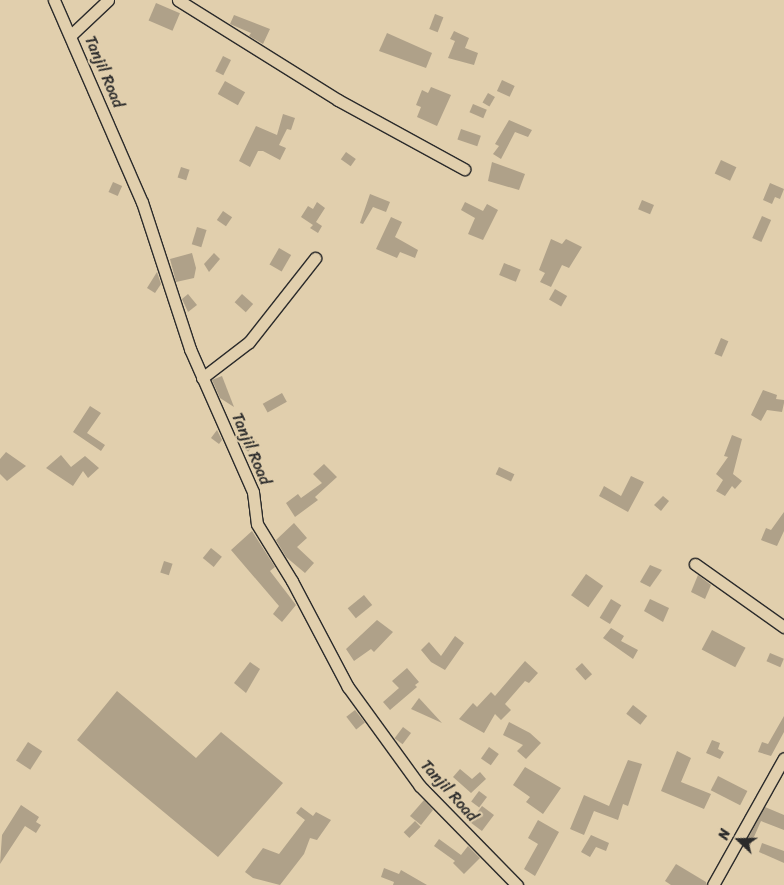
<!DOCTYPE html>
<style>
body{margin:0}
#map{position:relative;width:784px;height:885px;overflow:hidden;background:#e1cfad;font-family:Sriracha,sans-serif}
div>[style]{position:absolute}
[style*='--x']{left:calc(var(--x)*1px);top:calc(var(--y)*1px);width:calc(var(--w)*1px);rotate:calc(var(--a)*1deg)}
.building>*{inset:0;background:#afa189;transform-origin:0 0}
.roads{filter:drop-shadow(1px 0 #2b2b2b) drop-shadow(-1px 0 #2b2b2b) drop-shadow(0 1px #2b2b2b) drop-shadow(0 -1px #2b2b2b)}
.minor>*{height:11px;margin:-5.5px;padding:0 5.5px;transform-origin:5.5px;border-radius:5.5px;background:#e1cfad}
span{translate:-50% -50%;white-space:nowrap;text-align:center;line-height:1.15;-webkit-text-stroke:4px #e1cfad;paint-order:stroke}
.street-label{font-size:16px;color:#2b2b2b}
.north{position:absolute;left:714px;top:815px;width:50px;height:50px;-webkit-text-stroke:4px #e1cfad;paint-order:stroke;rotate:291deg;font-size:14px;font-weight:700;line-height:20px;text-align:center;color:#2b2b2b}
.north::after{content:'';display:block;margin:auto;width:18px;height:22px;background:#2b2b2b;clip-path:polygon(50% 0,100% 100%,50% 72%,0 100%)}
</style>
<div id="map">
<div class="building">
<i style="left:156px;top:3px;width:26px;height:19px;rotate:23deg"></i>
<i style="left:435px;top:14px;width:9px;height:16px;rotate:21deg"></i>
<i style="clip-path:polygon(234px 15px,270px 29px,263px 44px,249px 36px,251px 33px,230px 24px)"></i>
<i style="clip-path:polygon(454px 31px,469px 38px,465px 48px,478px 53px,474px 65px,448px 58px,455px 41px,450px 39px)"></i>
<i style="clip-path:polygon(387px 33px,432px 53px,426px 68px,379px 51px)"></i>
<i style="left:223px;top:56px;width:9px;height:17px;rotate:27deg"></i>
<i style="left:502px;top:80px;width:14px;height:12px;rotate:25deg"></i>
<i style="left:225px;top:81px;width:23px;height:15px;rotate:29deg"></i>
<i style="clip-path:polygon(431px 87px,451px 95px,437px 126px,417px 117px,421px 107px,416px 105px,422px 90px,428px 93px)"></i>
<i style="left:488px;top:93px;width:8px;height:11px;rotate:30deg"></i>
<i style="left:473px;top:104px;width:15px;height:9px;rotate:23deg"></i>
<i style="clip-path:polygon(283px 114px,295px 118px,291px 130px,287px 129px,279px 145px,286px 148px,280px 160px,263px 151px,258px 151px,250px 167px,239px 161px,256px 126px,277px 135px)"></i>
<i style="clip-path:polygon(509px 120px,532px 130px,528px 137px,515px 132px,501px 159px,493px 154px,499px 146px,495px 144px)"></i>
<i style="left:461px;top:129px;width:21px;height:11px;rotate:19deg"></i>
<i style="left:346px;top:152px;width:12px;height:9px;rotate:35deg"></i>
<i style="left:721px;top:160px;width:17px;height:15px;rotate:25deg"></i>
<i style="clip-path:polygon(492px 162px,525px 174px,519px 190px,488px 181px)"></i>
<i style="left:181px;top:167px;width:9px;height:11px;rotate:18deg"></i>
<i style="left:113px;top:182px;width:10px;height:11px;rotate:24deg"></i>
<i style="clip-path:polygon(770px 183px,784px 189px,780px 199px,775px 197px,772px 204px,763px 200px)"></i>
<i style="clip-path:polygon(370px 194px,390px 202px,386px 212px,373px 207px,363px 224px,360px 223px)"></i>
<i style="left:642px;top:200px;width:13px;height:10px;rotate:23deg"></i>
<i style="clip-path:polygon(317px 202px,325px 208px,316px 222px,322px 226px,318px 233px,310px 228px,313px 225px,301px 217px,308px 206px,313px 209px)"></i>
<i style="clip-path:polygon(465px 202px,483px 211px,487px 204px,498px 210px,483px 240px,468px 234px,475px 218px,461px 210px)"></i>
<i style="left:223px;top:211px;width:11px;height:11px;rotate:34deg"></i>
<i style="left:762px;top:216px;width:10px;height:24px;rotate:24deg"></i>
<i style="clip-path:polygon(391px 217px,402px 222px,395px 237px,418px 250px,415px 258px,400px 252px,397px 258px,376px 249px)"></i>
<i style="left:197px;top:227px;width:10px;height:18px;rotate:17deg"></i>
<i style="clip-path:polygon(551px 239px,562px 244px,566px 239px,582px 247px,569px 268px,562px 265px,551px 287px,540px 282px,545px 273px,539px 270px)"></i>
<i style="left:279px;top:248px;width:14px;height:19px;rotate:30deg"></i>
<i style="clip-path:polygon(192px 253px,196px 268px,194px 278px,176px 282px,170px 259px)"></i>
<i style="clip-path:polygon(214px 253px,220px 259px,209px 272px,204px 264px)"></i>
<i style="left:504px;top:263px;width:18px;height:13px;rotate:22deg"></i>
<i style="clip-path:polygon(157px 272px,161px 284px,155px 293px,147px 288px)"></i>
<i style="left:555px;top:289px;width:14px;height:12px;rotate:30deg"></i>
<i style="clip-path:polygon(188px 294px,197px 305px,188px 312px,182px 299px)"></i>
<i style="left:242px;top:294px;width:15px;height:11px;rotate:42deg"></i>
<i style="left:721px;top:338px;width:8px;height:17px;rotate:23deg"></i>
<i style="clip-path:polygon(222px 376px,234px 407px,220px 398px,212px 380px)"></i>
<i style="clip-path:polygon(763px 390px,777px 395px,776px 399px,784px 400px,784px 403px,782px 412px,767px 410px,761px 421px,751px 415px)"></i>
<i style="left:282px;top:393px;width:10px;height:22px;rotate:61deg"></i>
<i style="clip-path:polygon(90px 406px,101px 413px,87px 433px,105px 445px,101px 451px,73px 432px)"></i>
<i style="clip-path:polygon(217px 430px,222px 440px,219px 444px,211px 438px)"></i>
<i style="clip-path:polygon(732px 435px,742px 439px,733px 474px,742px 481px,735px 489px,732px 486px,725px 496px,716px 491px,723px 480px,716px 474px,728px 457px,724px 456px)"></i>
<i style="left:251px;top:436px;width:8px;height:14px;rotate:40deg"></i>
<i style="clip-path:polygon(6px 452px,26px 466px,7px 481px,0 474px,0 459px)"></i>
<i style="clip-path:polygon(61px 455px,71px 467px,85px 456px,99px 468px,88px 478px,83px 471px,73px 486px,46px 468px)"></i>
<i style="clip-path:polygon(324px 464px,337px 477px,315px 497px,318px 500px,295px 517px,286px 503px,298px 494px,301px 498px,322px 483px,313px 474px)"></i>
<i style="left:499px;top:467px;width:17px;height:8px;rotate:25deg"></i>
<i style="clip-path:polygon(631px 476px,644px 482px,628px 512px,599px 496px,604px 486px,621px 496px)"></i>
<i style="clip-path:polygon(663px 496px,669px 501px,661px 511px,654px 505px)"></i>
<i style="clip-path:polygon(784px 512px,784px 531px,777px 546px,761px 540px,766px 528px,771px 530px)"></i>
<i style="clip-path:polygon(294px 523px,307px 538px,297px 547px,314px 563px,305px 573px,286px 557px,276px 540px)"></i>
<i style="clip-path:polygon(252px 531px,275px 567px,270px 571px,296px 605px,282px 622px,273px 614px,279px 606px,231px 550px)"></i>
<i style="left:211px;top:548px;width:14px;height:13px;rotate:39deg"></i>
<i style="left:164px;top:561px;width:9px;height:12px;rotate:18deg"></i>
<i style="clip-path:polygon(650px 565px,662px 570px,650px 587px,640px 582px)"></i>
<i style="left:586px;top:574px;width:21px;height:26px;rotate:35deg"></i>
<i style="clip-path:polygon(698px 575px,711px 585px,705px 599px,691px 592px)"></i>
<i style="left:364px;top:595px;width:13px;height:21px;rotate:51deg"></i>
<i style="left:611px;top:599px;width:12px;height:22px;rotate:31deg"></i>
<i style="clip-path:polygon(650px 599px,669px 608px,663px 622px,644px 611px)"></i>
<i style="clip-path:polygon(377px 620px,393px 632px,374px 652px,371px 649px,354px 661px,346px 649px)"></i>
<i style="clip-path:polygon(611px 628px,624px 636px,621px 641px,638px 650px,633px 659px,603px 638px)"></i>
<i style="left:712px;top:630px;width:38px;height:22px;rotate:28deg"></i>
<i style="clip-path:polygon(455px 636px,464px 643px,445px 670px,431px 662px,421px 650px,429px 642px,441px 656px)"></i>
<i style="left:770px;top:653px;width:15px;height:9px;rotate:23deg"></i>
<i style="clip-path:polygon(525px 661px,538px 673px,529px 683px,525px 681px,505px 704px,511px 710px,501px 720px,495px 714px,484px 733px,459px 719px,473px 703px,477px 707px,491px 692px,495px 696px)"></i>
<i style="clip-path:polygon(250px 662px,260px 669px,246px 693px,234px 683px)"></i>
<i style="left:582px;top:663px;width:15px;height:9px;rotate:48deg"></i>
<i style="clip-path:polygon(407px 668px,419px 682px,415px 685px,417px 687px,390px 710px,383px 702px,399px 688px,392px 681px)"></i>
<i style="clip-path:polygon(117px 691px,196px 758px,221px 732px,283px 783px,218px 857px,77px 740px)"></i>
<i style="clip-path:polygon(419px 698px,442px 723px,411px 709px)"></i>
<i style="left:633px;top:705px;width:18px;height:11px;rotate:38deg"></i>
<i style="left:355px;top:710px;width:16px;height:11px;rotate:52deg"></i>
<i style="clip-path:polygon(784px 716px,784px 732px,771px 756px,758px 752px,762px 742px,768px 744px)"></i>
<i style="clip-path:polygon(509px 722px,530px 733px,541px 743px,526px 759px,517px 751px,523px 745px,503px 735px)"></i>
<i style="left:403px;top:727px;width:10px;height:14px;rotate:37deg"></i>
<i style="clip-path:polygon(712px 740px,720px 743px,718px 749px,724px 752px,720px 759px,706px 753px)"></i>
<i style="left:28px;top:742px;width:17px;height:22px;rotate:33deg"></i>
<i style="left:489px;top:747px;width:12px;height:14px;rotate:35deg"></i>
<i style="clip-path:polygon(677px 751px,691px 758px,681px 782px,711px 794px,704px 809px,661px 791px)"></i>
<i style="clip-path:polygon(628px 760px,642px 764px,628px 806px,623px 804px,618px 820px,594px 811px,584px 835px,570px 829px,584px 795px,609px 806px)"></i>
<i style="clip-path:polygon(525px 767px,561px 788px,543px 814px,526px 802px,530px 797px,513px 785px)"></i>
<i style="clip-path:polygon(460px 769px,472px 779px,480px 772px,486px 779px,471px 793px,453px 777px)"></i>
<i style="left:718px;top:776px;width:33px;height:16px;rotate:27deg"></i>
<i style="left:479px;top:791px;width:10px;height:13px;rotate:37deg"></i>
<i style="clip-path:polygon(424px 800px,433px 810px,421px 825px,410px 816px)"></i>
<i style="clip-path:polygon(21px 805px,39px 817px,36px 822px,41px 825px,36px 833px,25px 826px,0 864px,2px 835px)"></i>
<i style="left:482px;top:806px;width:15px;height:20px;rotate:37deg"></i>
<i style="clip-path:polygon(301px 807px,313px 816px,316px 812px,331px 820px,317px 840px,310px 838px,304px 854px,280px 885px,253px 878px,245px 872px,263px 848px,279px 854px,305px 820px,296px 813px)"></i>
<i style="clip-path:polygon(765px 807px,784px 815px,784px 830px,761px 821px,750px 846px,745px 844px)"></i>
<i style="clip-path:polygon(538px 820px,559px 832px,535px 876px,524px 869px,538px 844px,528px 838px)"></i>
<i style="left:415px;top:821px;width:8px;height:16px;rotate:45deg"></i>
<i style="clip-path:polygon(591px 835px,609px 843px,606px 851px,596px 847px,590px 857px,581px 852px)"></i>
<i style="clip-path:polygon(439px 839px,461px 855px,468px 846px,480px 858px,464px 874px,453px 863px,455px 861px,434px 846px)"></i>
<i style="clip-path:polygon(762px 843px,784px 851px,784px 863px,759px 852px)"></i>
<i style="clip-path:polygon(676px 864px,706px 882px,706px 885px,671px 885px,665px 881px)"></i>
<i style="clip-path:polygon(384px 868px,399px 874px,401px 870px,427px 885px,393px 885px,394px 882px,381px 877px)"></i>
</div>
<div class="roads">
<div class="minor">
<i style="--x:54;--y:0;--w:220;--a:66.5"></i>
<i style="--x:142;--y:202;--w:155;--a:71.9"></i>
<i style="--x:190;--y:349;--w:156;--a:66.2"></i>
<i style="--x:253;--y:492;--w:32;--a:83"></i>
<i style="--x:257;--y:524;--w:67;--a:58.4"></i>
<i style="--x:292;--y:581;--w:120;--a:62.2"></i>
<i style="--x:348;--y:687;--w:122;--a:54"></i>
<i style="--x:420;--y:786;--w:139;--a:45.6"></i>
<i style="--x:178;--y:0;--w:189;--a:32"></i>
<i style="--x:338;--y:100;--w:144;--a:28.7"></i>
<i style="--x:71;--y:35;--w:51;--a:-43.4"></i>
<i style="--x:202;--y:378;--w:59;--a:-37.5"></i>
<i style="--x:249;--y:342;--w:107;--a:-51.8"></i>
<i style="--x:695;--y:564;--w:109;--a:35.3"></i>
<i style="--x:713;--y:885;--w:145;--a:-60.8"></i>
</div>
</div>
<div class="street-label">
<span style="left:104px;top:72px;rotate:67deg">Tanjil Road</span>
<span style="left:251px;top:449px;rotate:67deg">Tanjil Road</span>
<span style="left:449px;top:791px;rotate:48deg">Tanjil Road</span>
</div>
<div class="north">N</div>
</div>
